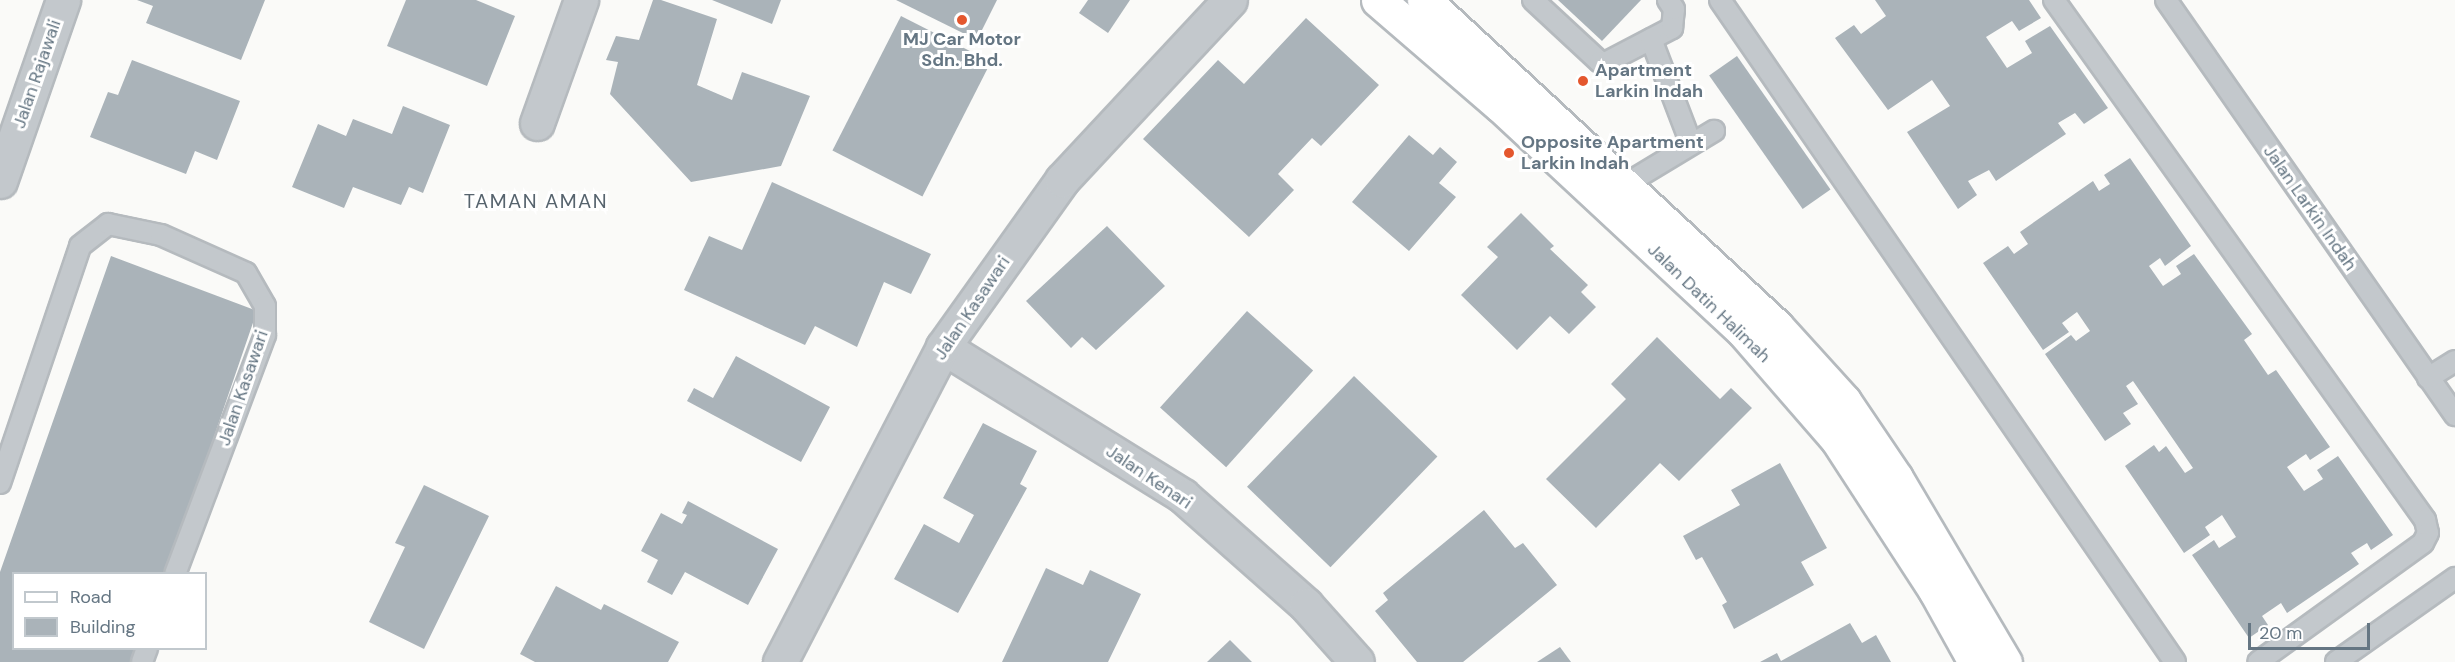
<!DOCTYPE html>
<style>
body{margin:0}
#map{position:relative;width:2455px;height:662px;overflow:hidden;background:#fafaf8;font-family:"DM Sans",sans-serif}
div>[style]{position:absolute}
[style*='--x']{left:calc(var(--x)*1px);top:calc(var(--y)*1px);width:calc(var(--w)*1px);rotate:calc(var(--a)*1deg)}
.building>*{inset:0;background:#aab3b9;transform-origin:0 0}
.roads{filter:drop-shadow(2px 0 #b5babe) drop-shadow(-2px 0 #b5babe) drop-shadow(0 2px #b5babe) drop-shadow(0 -2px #b5babe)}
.service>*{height:20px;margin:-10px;padding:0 10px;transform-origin:10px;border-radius:10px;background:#c3c8cc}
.minor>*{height:33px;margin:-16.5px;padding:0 16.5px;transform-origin:16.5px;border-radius:16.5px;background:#c3c8cc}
.primary>*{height:33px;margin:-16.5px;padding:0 16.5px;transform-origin:16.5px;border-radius:16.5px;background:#fff}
.dots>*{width:16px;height:16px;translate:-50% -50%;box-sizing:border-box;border:3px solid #fff;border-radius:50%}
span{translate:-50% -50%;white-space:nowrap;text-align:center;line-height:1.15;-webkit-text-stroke:6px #fff;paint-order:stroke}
.poi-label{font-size:18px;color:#657683;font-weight:700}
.left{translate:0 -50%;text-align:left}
.street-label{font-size:18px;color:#657683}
.neighbourhood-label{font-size:20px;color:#57646e;letter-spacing:1.5px}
.legend{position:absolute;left:12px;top:572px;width:195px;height:78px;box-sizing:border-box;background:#fff;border:2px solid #c1c8cd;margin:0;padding:8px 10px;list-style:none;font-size:18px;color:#657683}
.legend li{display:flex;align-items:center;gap:12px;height:30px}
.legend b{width:30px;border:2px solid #c1c8cd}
.scale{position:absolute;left:2248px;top:623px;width:122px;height:27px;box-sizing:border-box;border:3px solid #657683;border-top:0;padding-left:8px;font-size:18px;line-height:21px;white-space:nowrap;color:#657683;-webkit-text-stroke:4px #fff;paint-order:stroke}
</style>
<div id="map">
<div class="building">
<i style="clip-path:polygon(137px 0,265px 0,241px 60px,146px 23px,153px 6px)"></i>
<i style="clip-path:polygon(406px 0,476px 0,515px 16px,487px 86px,387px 46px)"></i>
<i style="clip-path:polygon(653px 0,661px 0,717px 19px,697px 85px,732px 100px,742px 72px,810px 96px,781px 166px,691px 182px,610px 94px,618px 62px,606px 60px,616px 36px,639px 40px)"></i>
<i style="clip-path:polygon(712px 0,781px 0,772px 24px)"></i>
<i style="clip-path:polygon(896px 0,997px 0,977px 40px)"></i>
<i style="clip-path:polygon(1088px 0,1130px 0,1108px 33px,1079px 13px)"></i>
<i style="clip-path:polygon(1558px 0,1641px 0,1602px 41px)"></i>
<i style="clip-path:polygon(1875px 0,2029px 0,2041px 18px,2019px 31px,2012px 21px,1986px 37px,2007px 68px,2032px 53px,2025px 41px,2050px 26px,2108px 108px,2084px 124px,2075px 113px,2058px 123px,2066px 134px,1996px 181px,1989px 170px,1968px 181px,1977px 195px,1958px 209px,1907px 132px,1950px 106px,1932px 80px,1888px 110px,1835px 38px,1854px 25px,1861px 34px,1886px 16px)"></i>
<i style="left:901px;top:16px;width:101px;height:151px;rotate:27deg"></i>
<i style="clip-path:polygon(1306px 18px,1379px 85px,1321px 146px,1312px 138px,1278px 174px,1294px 190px,1249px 237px,1143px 139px,1218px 60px,1244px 84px)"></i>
<i style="left:1737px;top:56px;width:163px;height:34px;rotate:55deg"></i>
<i style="clip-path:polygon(132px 60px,240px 101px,217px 160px,195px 151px,186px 174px,90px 137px,108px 92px,118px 95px)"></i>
<i style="clip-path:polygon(403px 106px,450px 125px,423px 193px,409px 187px,401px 205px,353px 187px,344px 208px,292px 187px,318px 124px,346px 136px,353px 119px,392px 134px)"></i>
<i style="clip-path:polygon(1409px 135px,1433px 155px,1440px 147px,1457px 162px,1439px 183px,1456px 197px,1409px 251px,1352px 202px)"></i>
<i style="clip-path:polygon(2130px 158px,2191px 246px,2165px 266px,2160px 258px,2149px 266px,2163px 286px,2181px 274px,2176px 266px,2194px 254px,2252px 334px,2244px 340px,2268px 375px,2276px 370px,2330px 447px,2310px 460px,2306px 454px,2287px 467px,2304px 491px,2323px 479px,2317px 470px,2338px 456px,2393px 535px,2371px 550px,2367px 543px,2351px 553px,2359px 564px,2287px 613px,2281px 603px,2262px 616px,2268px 625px,2249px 638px,2192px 555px,2214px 540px,2219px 548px,2236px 537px,2222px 515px,2205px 527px,2210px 535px,2184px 553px,2125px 466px,2154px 445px,2159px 452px,2166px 446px,2185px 473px,2193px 468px,2133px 381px,2126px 386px,2138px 404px,2123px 413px,2131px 424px,2105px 441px,2045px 354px,2071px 335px,2076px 341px,2090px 331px,2077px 312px,2062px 323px,2069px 332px,2043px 350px,1983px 263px,2008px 246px,2014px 254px,2028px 244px,2020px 232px,2093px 181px,2099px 191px,2110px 184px,2104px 175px)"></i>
<i style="clip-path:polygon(772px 182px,931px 254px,911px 294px,884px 282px,857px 347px,815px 326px,805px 345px,684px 290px,709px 236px,742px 250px)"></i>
<i style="clip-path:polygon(1521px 213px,1554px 246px,1550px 249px,1588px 285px,1581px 292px,1596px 307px,1569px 334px,1550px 316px,1517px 350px,1461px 295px,1498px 257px,1487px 247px)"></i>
<i style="clip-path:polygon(1107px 226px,1165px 286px,1096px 350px,1082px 337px,1071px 348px,1026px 301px)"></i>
<i style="clip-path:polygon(111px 256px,257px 311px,167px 574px,14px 574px,14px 648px,142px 648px,137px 662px,0 662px,0 572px)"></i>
<i style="left:1247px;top:311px;width:89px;height:130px;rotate:42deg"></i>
<i style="clip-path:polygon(1657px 337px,1720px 399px,1731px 388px,1752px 408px,1679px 481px,1660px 463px,1596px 528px,1546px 479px,1626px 399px,1611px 384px)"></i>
<i style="clip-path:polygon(736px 356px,830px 407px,801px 462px,687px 401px,694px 388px,713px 398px)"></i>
<i style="left:1354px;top:376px;width:116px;height:154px;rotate:44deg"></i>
<i style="clip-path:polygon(983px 423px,1037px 451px,1020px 484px,1027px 488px,958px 613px,894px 579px,924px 524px,959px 543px,974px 515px,943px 498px)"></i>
<i style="clip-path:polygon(1780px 463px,1827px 548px,1801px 562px,1814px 585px,1734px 629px,1722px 605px,1727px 602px,1702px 557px,1696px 560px,1683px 536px,1740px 505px,1731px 490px)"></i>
<i style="clip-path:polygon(424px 485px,489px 516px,424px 649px,369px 622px,405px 547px,395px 543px)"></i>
<i style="clip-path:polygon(688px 501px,778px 549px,748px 605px,685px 572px,672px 595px,647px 582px,658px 560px,641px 551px,661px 513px,682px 524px,687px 515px,682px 513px)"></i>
<i style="clip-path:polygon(1484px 510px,1515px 548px,1523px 543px,1557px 585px,1463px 662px,1417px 662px,1375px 611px,1388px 600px,1383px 593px)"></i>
<i style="clip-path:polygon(1046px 568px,1083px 585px,1090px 570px,1141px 594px,1108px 662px,1002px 662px)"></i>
<i style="clip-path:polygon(556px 586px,601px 610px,604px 604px,679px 642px,668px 662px,535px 662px,520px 654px)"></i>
<i style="clip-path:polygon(1850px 623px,1862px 643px,1876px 635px,1891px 662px,1760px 662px,1777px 653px,1781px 661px)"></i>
<i style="clip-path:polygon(1230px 640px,1252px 662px,1207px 662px)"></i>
<i style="clip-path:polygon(1560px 647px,1571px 662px,1537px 662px)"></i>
</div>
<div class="roads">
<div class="service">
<i style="--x:1533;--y:0;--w:91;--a:42.8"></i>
<i style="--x:1600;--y:62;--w:5;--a:11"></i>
<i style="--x:1605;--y:63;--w:76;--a:-27.6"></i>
<i style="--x:1672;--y:28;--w:19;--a:-84"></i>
<i style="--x:1674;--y:9;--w:11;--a:-124"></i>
<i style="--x:1720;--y:0;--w:803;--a:55.5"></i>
<i style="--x:2054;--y:0;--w:639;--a:54.49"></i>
<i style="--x:2425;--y:520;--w:13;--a:77"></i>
<i style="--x:2428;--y:533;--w:11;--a:117"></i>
<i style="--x:2423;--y:543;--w:203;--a:144.2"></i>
<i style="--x:2166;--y:0;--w:506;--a:55.15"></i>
<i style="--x:1651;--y:39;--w:112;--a:69.1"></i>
<i style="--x:1626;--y:184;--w:103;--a:-31.1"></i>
<i style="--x:2428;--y:378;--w:32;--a:-32"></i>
<i style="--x:0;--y:483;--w:250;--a:-71.3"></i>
<i style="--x:80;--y:246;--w:36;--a:-38"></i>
<i style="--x:108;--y:224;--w:54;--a:11.7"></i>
<i style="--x:161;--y:235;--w:93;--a:24.1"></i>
<i style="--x:246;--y:273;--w:38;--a:60"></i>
<i style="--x:265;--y:306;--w:29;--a:90"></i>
<i style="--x:265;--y:335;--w:255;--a:110.6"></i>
<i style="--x:142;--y:662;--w:15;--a:-70"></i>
<i style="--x:2336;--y:662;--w:146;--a:-35.2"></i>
</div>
<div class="minor">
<i style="--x:537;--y:123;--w:131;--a:-70.3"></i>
<i style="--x:0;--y:181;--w:192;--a:-70.8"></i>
<i style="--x:943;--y:347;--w:282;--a:31.8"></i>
<i style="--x:1183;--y:496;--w:164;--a:41.5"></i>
<i style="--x:1306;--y:605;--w:76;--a:48.2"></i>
<i style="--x:780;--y:662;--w:355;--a:-62.6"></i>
<i style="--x:943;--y:347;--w:205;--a:-54.5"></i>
<i style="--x:1062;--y:180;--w:246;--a:-47"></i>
</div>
<div class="primary">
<i style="--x:1378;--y:0;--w:162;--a:40.8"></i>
<i style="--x:1501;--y:106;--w:330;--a:42.9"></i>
<i style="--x:1743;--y:331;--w:143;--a:49"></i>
<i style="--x:1837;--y:439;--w:180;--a:57"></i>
<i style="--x:1935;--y:590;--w:82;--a:60.9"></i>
<i style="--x:1424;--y:0;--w:481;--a:42.8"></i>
<i style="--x:1777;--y:327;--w:100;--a:47.8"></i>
<i style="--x:1844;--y:401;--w:93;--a:56"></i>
<i style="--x:1896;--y:478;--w:214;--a:59.4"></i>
</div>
</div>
<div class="dots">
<i style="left:962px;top:20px;background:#e4572e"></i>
<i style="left:1583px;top:81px;background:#e4572e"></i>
<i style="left:1509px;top:153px;background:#e4572e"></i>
</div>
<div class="poi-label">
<span style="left:962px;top:50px">MJ Car Motor<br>Sdn. Bhd.</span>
<span class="left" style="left:1595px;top:81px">Apartment<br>Larkin Indah</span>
<span class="left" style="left:1521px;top:153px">Opposite Apartment<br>Larkin Indah</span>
</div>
<div class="street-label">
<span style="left:37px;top:74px;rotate:-71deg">Jalan Rajawali</span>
<span style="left:2310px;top:208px;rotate:55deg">Jalan Larkin Indah</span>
<span style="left:1709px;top:303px;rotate:44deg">Jalan Datin Halimah</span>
<span style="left:972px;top:308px;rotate:-56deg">Jalan Kasawari</span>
<span style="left:243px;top:388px;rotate:-71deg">Jalan Kasawari</span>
<span style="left:1149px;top:477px;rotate:34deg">Jalan Kenari</span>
</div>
<div class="neighbourhood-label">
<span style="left:536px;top:201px">TAMAN AMAN</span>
</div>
<ul class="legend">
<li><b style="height:8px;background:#fff"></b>Road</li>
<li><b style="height:16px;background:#aab3b9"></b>Building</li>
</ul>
<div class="scale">20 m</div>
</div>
